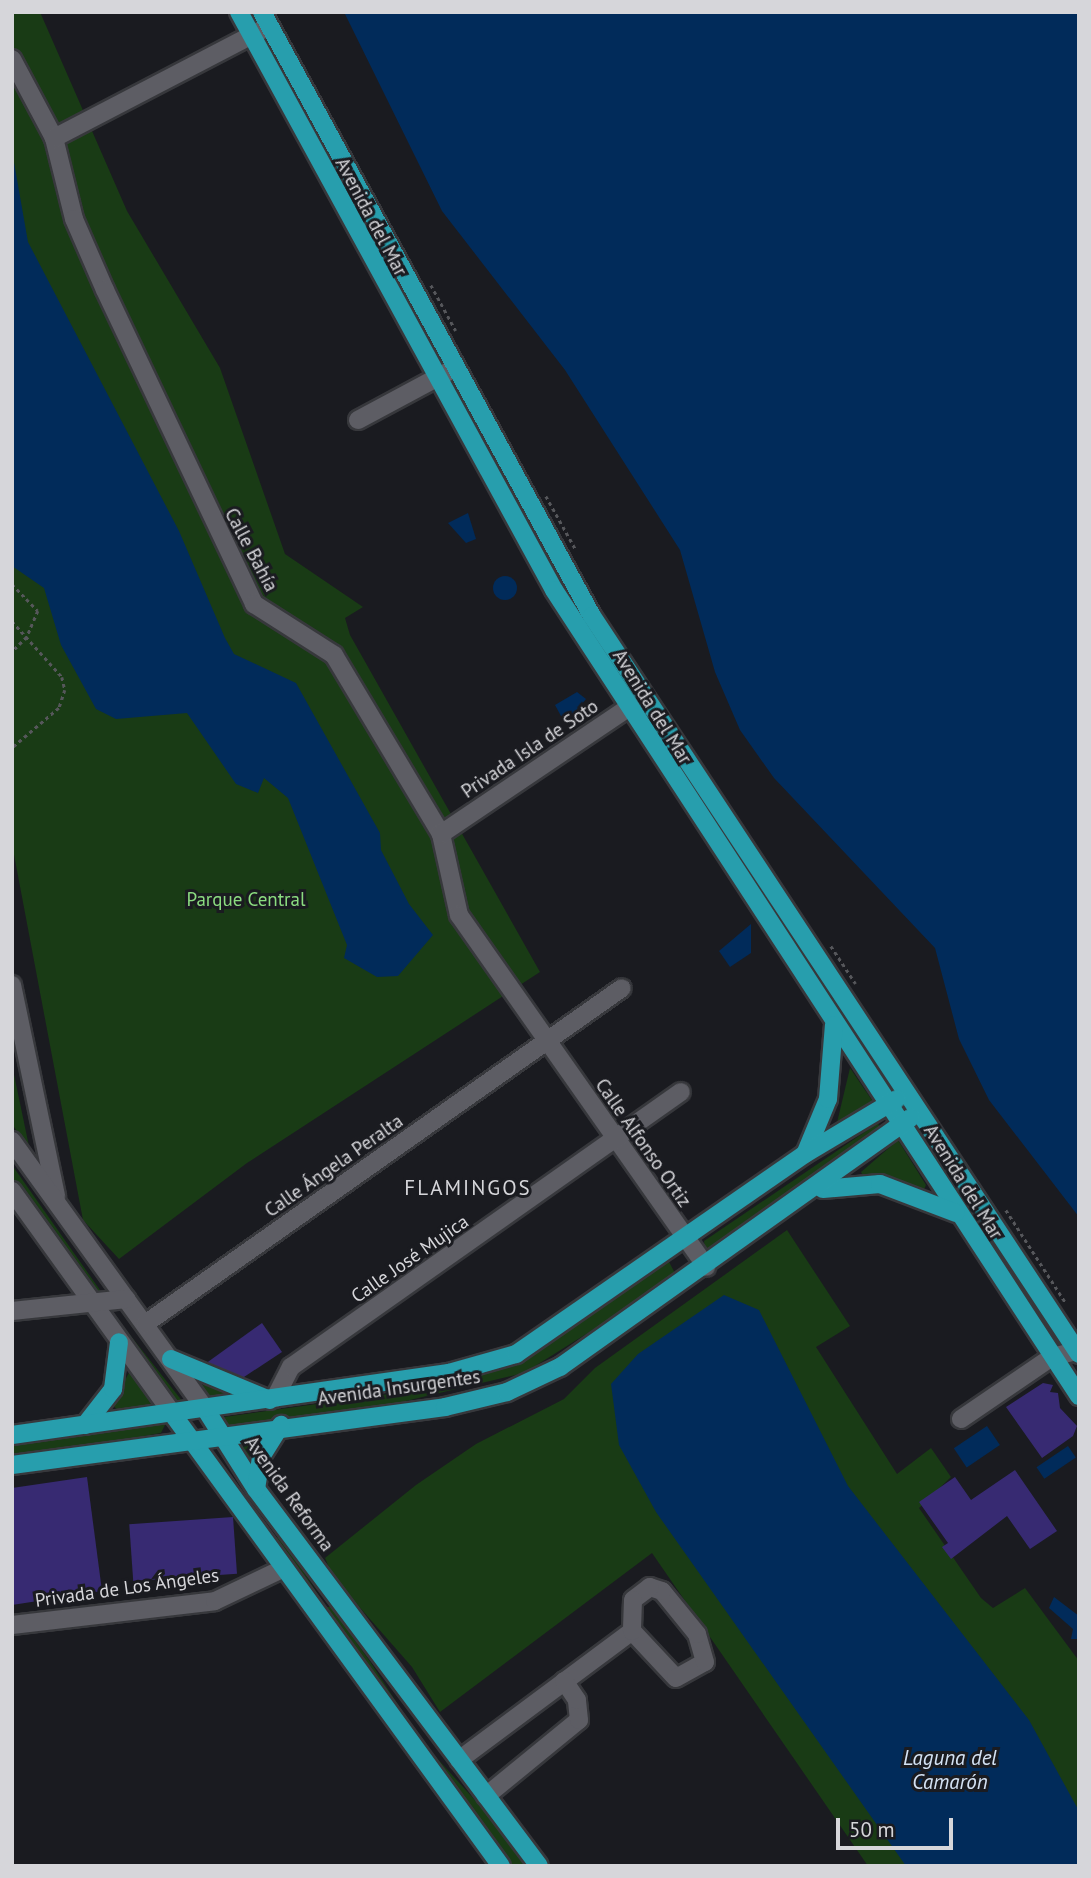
<!DOCTYPE html>
<meta charset="utf-8">
<style>
body{margin:0}
#map{position:relative;width:1091px;height:1878px;overflow:hidden;background:#1a1b20;font-family:"PT Sans",sans-serif}
div>[style]{position:absolute}
[style*='--x']{left:calc(var(--x)*1px);top:calc(var(--y)*1px);width:calc(var(--w)*1px);rotate:calc(var(--a)*1deg)}
.green>*{inset:0;background:#193b15;transform-origin:0 0}
.water>*{inset:0;background:#012b5a;transform-origin:0 0}
.round{border-radius:50%}
.building>*{inset:0;background:#372a72;transform-origin:0 0}
.path>*{height:2.5px;margin-top:-1.25px;transform-origin:0;background:repeating-linear-gradient(90deg,#56575b 0 3.5px,transparent 0 7px)}
.roads{filter:drop-shadow(2px 0 #37383c) drop-shadow(-2px 0 #37383c) drop-shadow(0 2px #37383c) drop-shadow(0 -2px #37383c)}
.minor>*{height:18px;margin:-9px;padding:0 9px;transform-origin:9px;border-radius:9px;background:#5d5d64}
.major>*{height:18px;margin:-9px;padding:0 9px;transform-origin:9px;border-radius:9px;background:#279ead}
span{translate:-50% -50%;white-space:nowrap;text-align:center;line-height:1.15;-webkit-text-stroke:6px #1a1b20;paint-order:stroke}
.street-label{font-size:19px;color:#d6d6da}
.park-label{font-size:19px;color:#8bdc80}
.neighbourhood-label{font-size:21px;color:#d6d6da;letter-spacing:2px}
.water-label{font-size:21px;color:#d4e2f4;font-style:italic}
.frame{position:absolute;inset:0;border:14px solid #d6d6da;pointer-events:none}
.scale{position:absolute;left:836px;top:1818px;width:117px;height:32px;box-sizing:border-box;border:4px solid #d6d6da;border-top:0;padding-left:9px;font-size:21px;line-height:24px;white-space:nowrap;color:#d6d6da;-webkit-text-stroke:5px #1a1b20;paint-order:stroke}
</style>
<div id="map">
<div class="green">
<i style="clip-path:polygon(12px 12px,40px 12px,127px 211px,220px 368px,285px 554px,363px 607px,345px 618px,350px 635px,540px 972px,247px 1163px,119px 1259px,83px 1220px,12px 844px)"></i>
<i style="left:276px;top:54px;width:348px;height:10px;rotate:61deg"></i>
<i style="clip-path:polygon(654px 725px,828px 995px,843px 1008px,894px 1088px,891px 1096px)"></i>
<i style="clip-path:polygon(12px 1065px,30px 1151px,12px 1124px)"></i>
<i style="clip-path:polygon(850px 1068px,878px 1109px,835px 1131px)"></i>
<i style="clip-path:polygon(878px 1123px,882px 1134px,714px 1253px,705px 1250px,704px 1241px)"></i>
<i style="clip-path:polygon(923px 1136px,1052px 1326px,1055px 1338px,1045px 1337px,917px 1139px)"></i>
<i style="clip-path:polygon(898px 1140px,926px 1185px,922px 1194px,864px 1178px,861px 1172px)"></i>
<i style="clip-path:polygon(12px 1165px,102px 1293px,94px 1298px,12px 1184px)"></i>
<i style="clip-path:polygon(787px 1230px,850px 1326px,816px 1347px,897px 1474px,931px 1448px,951px 1477px,919px 1508px,981px 1598px,993px 1608px,1025px 1588px,1079px 1661px,1079px 1866px,868px 1866px,652px 1553px,440px 1712px,412px 1667px,333px 1577px,325px 1558px,416px 1485px,476px 1444px,564px 1399px,595px 1368px)"></i>
<i style="clip-path:polygon(668px 1260px,677px 1277px,524px 1373px,372px 1409px,217px 1431px,210px 1419px,439px 1387px,515px 1362px)"></i>
<i style="clip-path:polygon(115px 1316px,183px 1402px,180px 1406px,112px 1321px)"></i>
<i style="clip-path:polygon(131px 1369px,156px 1403px,118px 1411px,112px 1404px)"></i>
<i style="clip-path:polygon(207px 1381px,226px 1391px,223px 1396px,207px 1395px,200px 1387px)"></i>
<i style="clip-path:polygon(166px 1423px,161px 1433px,12px 1460px,12px 1444px)"></i>
<i style="clip-path:polygon(262px 1437px,255px 1449px,251px 1461px,237px 1442px)"></i>
<i style="clip-path:polygon(268px 1534px,282px 1539px,321px 1599px,317px 1600px)"></i>
<i style="clip-path:polygon(324px 1607px,331px 1607px,369px 1660px,399px 1706px,395px 1711px)"></i>
<i style="clip-path:polygon(425px 1745px,483px 1809px,525px 1866px,512px 1866px)"></i>
</div>
<div class="water">
<i style="clip-path:polygon(344px 12px,1079px 12px,1079px 1217px,989px 1100px,959px 1039px,935px 948px,774px 778px,740px 730px,715px 672px,680px 550px,565px 370px,442px 211px)"></i>
<i style="clip-path:polygon(12px 151px,28px 242px,179px 531px,225px 638px,234px 654px,296px 683px,380px 833px,381px 850px,409px 904px,433px 935px,398px 976px,377px 977px,344px 958px,347px 945px,288px 798px,264px 778px,258px 793px,236px 784px,187px 713px,116px 719px,96px 709px,61px 645px,44px 588px,12px 566px)"></i>
<i style="clip-path:polygon(468px 513px,476px 539px,466px 543px,448px 523px)"></i>
<i class="round" style="left:493px;top:576px;width:24px;height:24px"></i>
<i style="clip-path:polygon(577px 692px,586px 699px,572px 716px,561px 716px,555px 705px)"></i>
<i style="clip-path:polygon(751px 924px,751px 953px,730px 967px,719px 951px)"></i>
<i style="clip-path:polygon(724px 1295px,759px 1310px,848px 1486px,1029px 1720px,1079px 1811px,1079px 1866px,906px 1866px,656px 1512px,619px 1445px,611px 1384px,638px 1354px)"></i>
<i style="left:987px;top:1426px;width:23px;height:40px;rotate:56deg"></i>
<i style="left:1068px;top:1446px;width:14px;height:38px;rotate:56deg"></i>
<i style="clip-path:polygon(1054px 1597px,1079px 1616px,1079px 1639px,1071px 1639px,1073px 1629px,1049px 1608px)"></i>
</div>
<div class="building">
<i style="clip-path:polygon(262px 1323px,282px 1352px,241px 1379px,205px 1364px)"></i>
<i style="clip-path:polygon(1043px 1383px,1053px 1385px,1050px 1392px,1058px 1393px,1060px 1408px,1077px 1426px,1073px 1436px,1042px 1458px,1006px 1407px)"></i>
<i style="clip-path:polygon(1015px 1470px,1057px 1531px,1030px 1549px,1007px 1516px,951px 1559px,942px 1547px,948px 1543px,919px 1502px,955px 1477px,971px 1500px)"></i>
<i style="clip-path:polygon(87px 1477px,102px 1591px,12px 1605px,12px 1488px)"></i>
<i style="left:233px;top:1517px;width:57px;height:104px;rotate:86deg"></i>
</div>
<div class="path">
<i style="--x:431;--y:285;--w:52;--a:61.5"></i>
<i style="--x:546;--y:496;--w:60;--a:60.9"></i>
<i style="--x:12;--y:584;--w:37;--a:46"></i>
<i style="--x:38;--y:611;--w:28;--a:113"></i>
<i style="--x:27;--y:637;--w:21;--a:135"></i>
<i style="--x:12;--y:621;--w:75;--a:48.2"></i>
<i style="--x:62;--y:677;--w:13;--a:77"></i>
<i style="--x:65;--y:690;--w:19;--a:108"></i>
<i style="--x:59;--y:708;--w:62;--a:139.6"></i>
<i style="--x:831;--y:946;--w:45;--a:56.7"></i>
<i style="--x:1006;--y:1210;--w:111;--a:57.2"></i>
</div>
<div class="roads">
<div class="minor">
<i style="--x:12;--y:59;--w:89;--a:62"></i>
<i style="--x:54;--y:138;--w:83;--a:76.1"></i>
<i style="--x:74;--y:219;--w:77;--a:66.4"></i>
<i style="--x:105;--y:290;--w:348;--a:64.6"></i>
<i style="--x:254;--y:604;--w:95;--a:32.5"></i>
<i style="--x:334;--y:655;--w:209;--a:59.1"></i>
<i style="--x:441;--y:834;--w:83;--a:77.5"></i>
<i style="--x:459;--y:915;--w:430;--a:54.9"></i>
<i style="--x:54;--y:138;--w:238;--a:-27.5"></i>
<i style="--x:358;--y:420;--w:110;--a:-28.2"></i>
<i style="--x:441;--y:834;--w:241;--a:-34"></i>
<i style="--x:12;--y:985;--w:216;--a:78.2"></i>
<i style="--x:12;--y:1141;--w:332;--a:54.2"></i>
<i style="--x:12;--y:1191;--w:277;--a:54.2"></i>
<i style="--x:12;--y:1311;--w:115;--a:-6"></i>
<i style="--x:145;--y:1324;--w:583;--a:-35.16"></i>
<i style="--x:275;--y:1398;--w:35;--a:-63"></i>
<i style="--x:291;--y:1367;--w:477;--a:-35.2"></i>
<i style="--x:961;--y:1419;--w:110;--a:-34.3"></i>
<i style="--x:1052;--y:1357;--w:25;--a:-14"></i>
<i style="--x:12;--y:1625;--w:204;--a:-6.7"></i>
<i style="--x:215;--y:1601;--w:74;--a:-25.5"></i>
<i style="--x:459;--y:1760;--w:216;--a:-36.7"></i>
<i style="--x:632;--y:1631;--w:64;--a:46.9"></i>
<i style="--x:676;--y:1678;--w:33;--a:-29"></i>
<i style="--x:705;--y:1662;--w:29;--a:-106"></i>
<i style="--x:697;--y:1634;--w:55;--a:-129.1"></i>
<i style="--x:662;--y:1591;--w:13;--a:-162"></i>
<i style="--x:650;--y:1587;--w:21;--a:143"></i>
<i style="--x:633;--y:1600;--w:31;--a:92"></i>
<i style="--x:486;--y:1796;--w:120;--a:-39.3"></i>
<i style="--x:579;--y:1720;--w:20;--a:-96"></i>
<i style="--x:577;--y:1700;--w:23;--a:-124"></i>
</div>
<div class="major">
<i style="--x:239;--y:12;--w:658;--a:61.41"></i>
<i style="--x:554;--y:590;--w:962;--a:56.92"></i>
<i style="--x:262;--y:12;--w:688;--a:61.35"></i>
<i style="--x:592;--y:616;--w:884;--a:56.58"></i>
<i style="--x:806;--y:1152;--w:57;--a:-67.5"></i>
<i style="--x:828;--y:1099;--w:74;--a:-85.4"></i>
<i style="--x:823;--y:1189;--w:57;--a:-5"></i>
<i style="--x:880;--y:1184;--w:81;--a:20.9"></i>
<i style="--x:171;--y:1359;--w:107;--a:22.5"></i>
<i style="--x:206;--y:1410;--w:93;--a:57.7"></i>
<i style="--x:256;--y:1489;--w:471;--a:53.1"></i>
<i style="--x:174;--y:1416;--w:556;--a:54"></i>
<i style="--x:85;--y:1425;--w:46;--a:-52.1"></i>
<i style="--x:113;--y:1389;--w:47;--a:-82.7"></i>
<i style="--x:12;--y:1435;--w:441;--a:-8.1"></i>
<i style="--x:449;--y:1373;--w:70;--a:-15.8"></i>
<i style="--x:516;--y:1354;--w:351;--a:-34.7"></i>
<i style="--x:805;--y:1154;--w:107;--a:-30.9"></i>
<i style="--x:12;--y:1465;--w:437;--a:-7.6"></i>
<i style="--x:445;--y:1407;--w:64;--a:-13.6"></i>
<i style="--x:507;--y:1392;--w:59;--a:-25.3"></i>
<i style="--x:560;--y:1367;--w:430;--a:-35.4"></i>
<i style="--x:256;--y:1489;--w:32;--a:-81"></i>
<i style="--x:261;--y:1457;--w:38;--a:-58"></i>
</div>
</div>
<div class="street-label">
<span style="left:371px;top:217px;rotate:62deg">Avenida del Mar</span>
<span style="left:251px;top:550px;rotate:62deg">Calle Bahía</span>
<span style="left:652px;top:707px;rotate:58deg">Avenida del Mar</span>
<span style="left:530px;top:749px;rotate:-34deg">Privada Isla de Soto</span>
<span style="left:643px;top:1143px;rotate:55deg">Calle Alfonso Ortiz</span>
<span style="left:334px;top:1166px;rotate:-35deg">Calle Ángela Peralta</span>
<span style="left:963px;top:1182px;rotate:58deg">Avenida del Mar</span>
<span style="left:410px;top:1259px;rotate:-35deg">Calle José Mujica</span>
<span style="left:399px;top:1388px;rotate:-8deg">Avenida Insurgentes</span>
<span style="left:289px;top:1494px;rotate:54deg">Avenida Reforma</span>
<span style="left:127px;top:1588px;rotate:-8deg">Privada de Los Ángeles</span>
</div>
<div class="park-label">
<span style="left:246px;top:900px">Parque Central</span>
</div>
<div class="neighbourhood-label">
<span style="left:468px;top:1188px">FLAMINGOS</span>
</div>
<div class="water-label">
<span style="left:950px;top:1770px">Laguna del<br>Camarón</span>
</div>
<div class="frame"></div>
<div class="scale">50 m</div>
</div>
